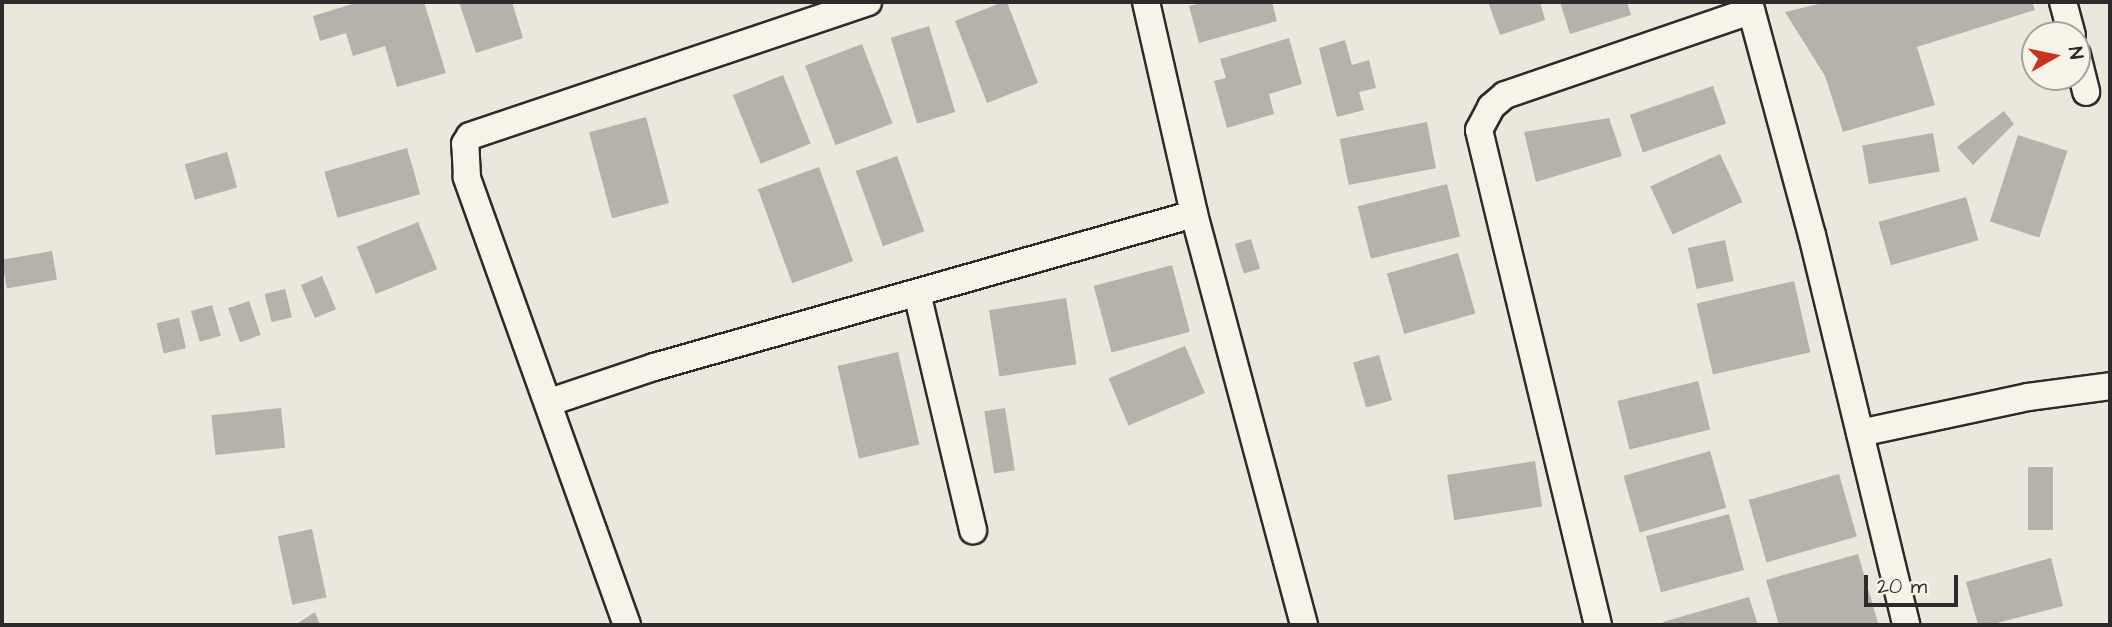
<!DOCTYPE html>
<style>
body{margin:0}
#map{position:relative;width:2112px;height:627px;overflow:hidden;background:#ebe7dd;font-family:"Architects Daughter",sans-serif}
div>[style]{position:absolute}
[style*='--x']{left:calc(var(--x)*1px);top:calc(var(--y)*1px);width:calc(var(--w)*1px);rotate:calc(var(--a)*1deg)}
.building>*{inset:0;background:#b5b2ab;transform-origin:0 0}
.roads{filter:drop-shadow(2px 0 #2b2b2b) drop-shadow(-2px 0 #2b2b2b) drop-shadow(0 2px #2b2b2b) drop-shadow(0 -2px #2b2b2b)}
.minor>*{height:26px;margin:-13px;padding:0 13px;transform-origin:13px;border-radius:13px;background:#f7f3e8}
span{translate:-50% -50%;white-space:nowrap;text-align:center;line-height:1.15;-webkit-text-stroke:6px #f7f3e8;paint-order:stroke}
.frame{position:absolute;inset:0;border:4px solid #2b2b2b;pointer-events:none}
.north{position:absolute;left:2021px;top:21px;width:70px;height:70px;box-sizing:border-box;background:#f7f3e8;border:2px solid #a5a39c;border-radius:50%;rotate:81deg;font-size:19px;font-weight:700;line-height:28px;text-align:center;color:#2b2b2b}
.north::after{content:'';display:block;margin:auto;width:24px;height:32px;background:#c8321e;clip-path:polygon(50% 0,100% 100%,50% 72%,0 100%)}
.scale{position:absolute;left:1864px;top:575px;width:94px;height:32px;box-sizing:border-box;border:4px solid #2b2b2b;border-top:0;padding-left:9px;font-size:21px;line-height:24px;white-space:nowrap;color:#2b2b2b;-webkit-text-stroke:5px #f7f3e8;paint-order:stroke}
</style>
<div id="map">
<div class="building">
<i style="clip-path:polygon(359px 2px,424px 2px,446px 73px,397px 87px,385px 46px,353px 56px,346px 33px,320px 41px,313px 16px)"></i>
<i style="clip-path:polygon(459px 2px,512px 2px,523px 38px,476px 53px)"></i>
<i style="clip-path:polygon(1003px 2px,1007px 2px,1038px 83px,987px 103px,955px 21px)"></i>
<i style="clip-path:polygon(1205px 2px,1272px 2px,1277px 21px,1199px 43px,1189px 6px)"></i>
<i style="clip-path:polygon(1488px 2px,1540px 2px,1545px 20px,1500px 35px)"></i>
<i style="clip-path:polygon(1560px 2px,1627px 2px,1631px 15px,1570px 34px)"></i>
<i style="clip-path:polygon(1827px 2px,2032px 2px,2035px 10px,1917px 47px,1935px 105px,1843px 132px,1825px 76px,1785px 12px)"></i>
<i style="left:929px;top:26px;width:90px;height:40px;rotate:73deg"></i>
<i style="clip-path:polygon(1289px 38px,1302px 84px,1269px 94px,1274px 114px,1227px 128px,1214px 81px,1226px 78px,1220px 59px)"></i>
<i style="clip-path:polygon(1345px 40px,1352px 65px,1369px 60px,1376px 88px,1359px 92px,1364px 110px,1337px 117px,1319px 48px)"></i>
<i style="left:862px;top:44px;width:85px;height:61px;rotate:69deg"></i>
<i style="left:783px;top:75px;width:74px;height:54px;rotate:68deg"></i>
<i style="left:1713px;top:86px;width:40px;height:88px;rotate:71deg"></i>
<i style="clip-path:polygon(2004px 111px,2014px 124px,1973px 165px,1957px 147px)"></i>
<i style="left:646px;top:117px;width:89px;height:59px;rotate:75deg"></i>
<i style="clip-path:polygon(1609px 118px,1622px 156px,1536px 182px,1524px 132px)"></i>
<i style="left:1427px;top:122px;width:47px;height:89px;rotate:79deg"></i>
<i style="left:1933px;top:133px;width:39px;height:72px;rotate:80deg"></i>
<i style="left:2018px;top:135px;width:52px;height:91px;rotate:18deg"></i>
<i style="left:407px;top:148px;width:48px;height:86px;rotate:74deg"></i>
<i style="left:227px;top:152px;width:37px;height:44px;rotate:74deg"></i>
<i style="left:1720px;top:154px;width:53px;height:77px;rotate:65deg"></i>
<i style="left:897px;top:156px;width:80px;height:44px;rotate:70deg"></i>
<i style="left:819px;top:167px;width:100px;height:65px;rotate:70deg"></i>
<i style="left:1447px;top:184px;width:54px;height:92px;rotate:76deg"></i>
<i style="left:1966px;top:197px;width:45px;height:91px;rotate:74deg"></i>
<i style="left:418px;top:222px;width:51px;height:66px;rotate:68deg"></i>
<i style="left:1251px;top:239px;width:31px;height:17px;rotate:73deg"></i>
<i style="left:1725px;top:240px;width:42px;height:38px;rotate:78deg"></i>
<i style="left:52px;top:251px;width:29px;height:51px;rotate:80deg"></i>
<i style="left:1458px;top:253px;width:63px;height:74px;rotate:74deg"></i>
<i style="left:1172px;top:265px;width:69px;height:81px;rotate:75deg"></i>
<i style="left:322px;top:276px;width:36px;height:23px;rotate:67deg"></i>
<i style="left:1794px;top:281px;width:73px;height:100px;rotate:77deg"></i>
<i style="left:285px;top:289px;width:29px;height:21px;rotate:76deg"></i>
<i style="left:1066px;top:298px;width:67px;height:78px;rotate:81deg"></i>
<i style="left:249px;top:301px;width:36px;height:22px;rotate:71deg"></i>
<i style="left:212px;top:305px;width:32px;height:22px;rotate:74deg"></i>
<i style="left:179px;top:318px;width:31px;height:23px;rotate:77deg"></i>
<i style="left:1185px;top:346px;width:51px;height:83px;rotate:67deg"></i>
<i style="left:898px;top:352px;width:95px;height:62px;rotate:77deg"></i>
<i style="left:1379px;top:355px;width:47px;height:27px;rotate:74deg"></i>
<i style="left:1698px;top:381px;width:50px;height:83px;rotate:76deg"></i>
<i style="left:281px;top:408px;width:40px;height:70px;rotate:84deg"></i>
<i style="left:1005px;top:408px;width:63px;height:21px;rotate:81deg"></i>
<i style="left:1710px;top:451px;width:59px;height:90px;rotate:74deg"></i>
<i style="left:1535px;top:461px;width:46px;height:89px;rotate:81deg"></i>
<i style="left:2028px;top:467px;width:25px;height:63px"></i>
<i style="left:1839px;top:474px;width:65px;height:94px;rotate:74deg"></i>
<i style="left:1729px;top:514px;width:58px;height:86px;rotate:75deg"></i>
<i style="left:312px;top:529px;width:70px;height:35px;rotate:78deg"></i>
<i style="clip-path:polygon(1858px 554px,1878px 623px,1779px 625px,1766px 580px)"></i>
<i style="clip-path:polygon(2051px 558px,2063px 606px,1989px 625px,1978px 625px,1966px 582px)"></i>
<i style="clip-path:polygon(1749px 597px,1758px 625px,1664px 625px,1663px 622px)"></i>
<i style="clip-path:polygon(315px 612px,320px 625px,295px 625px)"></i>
</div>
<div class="roads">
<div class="minor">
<i style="--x:1146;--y:2;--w:217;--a:77.2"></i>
<i style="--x:1194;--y:214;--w:425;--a:75"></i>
<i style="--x:1749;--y:2;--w:241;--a:74.9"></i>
<i style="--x:1812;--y:235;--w:401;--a:76.4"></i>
<i style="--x:2063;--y:2;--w:34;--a:75"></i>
<i style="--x:2077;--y:55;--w:38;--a:76"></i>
<i style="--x:917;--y:293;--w:244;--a:76.7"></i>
<i style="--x:550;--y:402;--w:110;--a:-18.6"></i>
<i style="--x:654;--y:367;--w:561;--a:-15.82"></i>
<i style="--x:1860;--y:433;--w:172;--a:-12.1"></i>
<i style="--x:2028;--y:397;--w:83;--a:-7.6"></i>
<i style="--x:627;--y:625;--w:476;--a:-109.7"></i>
<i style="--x:467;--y:177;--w:33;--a:-93"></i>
<i style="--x:465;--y:144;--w:9;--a:-58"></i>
<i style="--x:470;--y:136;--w:420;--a:-18.6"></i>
<i style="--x:1598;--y:625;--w:509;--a:-103.52"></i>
<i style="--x:1479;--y:130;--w:26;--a:-62"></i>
<i style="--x:1491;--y:107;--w:18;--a:-41"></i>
<i style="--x:1505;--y:95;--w:260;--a:-18.9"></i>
</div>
</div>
<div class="frame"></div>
<div class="north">N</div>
<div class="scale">20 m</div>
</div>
